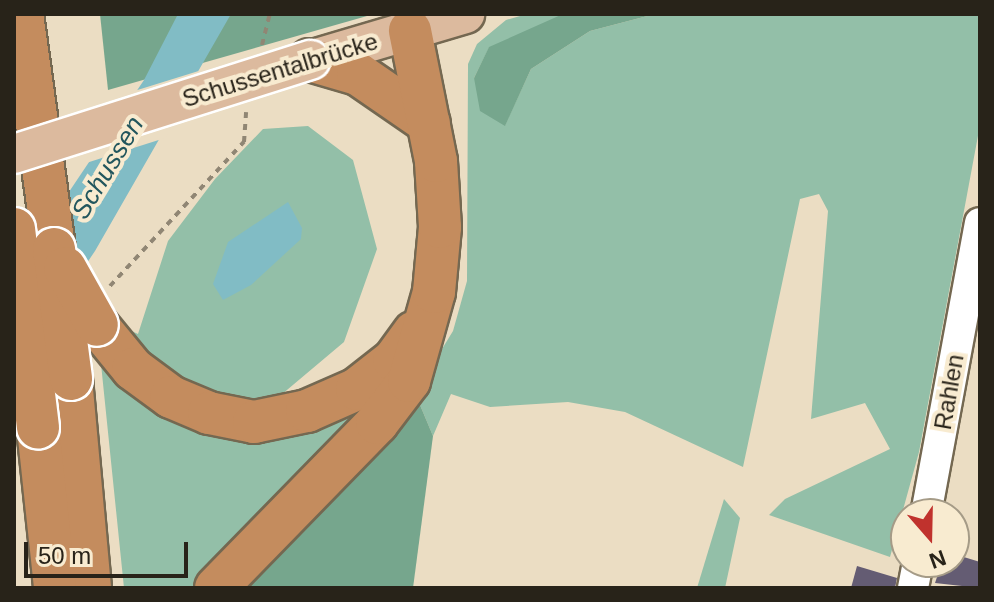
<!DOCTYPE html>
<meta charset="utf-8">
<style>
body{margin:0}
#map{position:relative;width:994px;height:602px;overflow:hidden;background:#ebddc3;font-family:Helvetica,sans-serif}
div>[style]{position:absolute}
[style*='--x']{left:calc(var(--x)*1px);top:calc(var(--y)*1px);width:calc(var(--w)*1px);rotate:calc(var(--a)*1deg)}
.green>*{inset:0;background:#93bfa8}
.forest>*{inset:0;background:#76a68d}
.water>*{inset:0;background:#81bcc5}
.pier>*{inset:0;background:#ebddc3}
.building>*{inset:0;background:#645c73}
.path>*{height:4px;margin-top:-2px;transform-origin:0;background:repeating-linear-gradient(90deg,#908674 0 6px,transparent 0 12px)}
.roads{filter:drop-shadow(2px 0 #746851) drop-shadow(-2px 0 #746851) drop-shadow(0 2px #746851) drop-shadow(0 -2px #746851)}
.minor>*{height:30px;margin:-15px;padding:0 15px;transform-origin:15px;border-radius:15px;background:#fff}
.major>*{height:38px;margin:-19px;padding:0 19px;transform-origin:19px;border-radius:19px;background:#dcba9e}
.highway>*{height:42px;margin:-21px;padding:0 21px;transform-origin:21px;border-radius:21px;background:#c48c5e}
.bridges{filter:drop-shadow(2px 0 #fff) drop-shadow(-2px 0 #fff) drop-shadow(0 2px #fff) drop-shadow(0 -2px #fff)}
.major-bridge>*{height:38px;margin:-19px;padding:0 19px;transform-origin:19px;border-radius:19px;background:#dcba9e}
.highway-bridge>*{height:42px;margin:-21px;padding:0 21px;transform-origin:21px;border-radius:21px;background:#c48c5e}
span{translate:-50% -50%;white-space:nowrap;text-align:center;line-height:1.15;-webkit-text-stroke:8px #f8ebd0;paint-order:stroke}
.street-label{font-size:24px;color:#282319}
.water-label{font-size:26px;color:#22565d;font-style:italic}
.frame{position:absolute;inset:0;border:16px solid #282319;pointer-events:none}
.north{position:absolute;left:890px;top:498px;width:80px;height:80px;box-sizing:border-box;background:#f8ebd0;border:2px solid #a59b87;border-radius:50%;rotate:160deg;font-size:22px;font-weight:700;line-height:32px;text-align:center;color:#282319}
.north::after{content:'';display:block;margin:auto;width:28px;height:36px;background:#c0322d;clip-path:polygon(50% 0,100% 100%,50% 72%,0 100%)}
.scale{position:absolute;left:24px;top:542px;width:164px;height:36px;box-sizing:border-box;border:4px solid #282319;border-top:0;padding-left:10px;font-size:24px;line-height:28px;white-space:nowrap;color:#282319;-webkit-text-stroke:6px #f8ebd0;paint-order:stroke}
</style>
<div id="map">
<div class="green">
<i style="clip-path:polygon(527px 14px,566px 14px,489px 48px,474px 78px,505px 125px,531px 69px,590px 31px,655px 14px,980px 14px,980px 125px,919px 452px,890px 557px,769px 515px,785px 499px,890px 449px,865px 403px,811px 419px,828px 211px,819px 194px,800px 199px,743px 467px,625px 412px,568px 402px,490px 407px,451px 394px,433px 436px,415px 393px,453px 331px,467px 281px,468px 64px,477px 44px,506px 20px)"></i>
<i style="clip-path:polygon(308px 126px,353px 160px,377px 249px,344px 342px,281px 395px,230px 407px,146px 363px,121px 326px,138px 334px,168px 241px,215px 179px,263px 129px)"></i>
<i style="clip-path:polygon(97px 325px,209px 413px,409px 381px,216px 588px,124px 588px)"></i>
<i style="clip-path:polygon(724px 499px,740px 518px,725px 588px,697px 588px)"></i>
</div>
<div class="forest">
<i style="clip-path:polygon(100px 14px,374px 14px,108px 90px)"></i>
<i style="clip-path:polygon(563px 14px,655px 14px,590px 31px,531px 69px,505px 126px,480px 111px,474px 78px,489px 47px)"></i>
<i style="clip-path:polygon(415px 393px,433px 436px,413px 588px,216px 588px)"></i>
</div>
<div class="water">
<i style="clip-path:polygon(178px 14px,231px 14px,95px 251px,14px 371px,14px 274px,144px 80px)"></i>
<i style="clip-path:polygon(288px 202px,302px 228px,301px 239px,251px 285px,223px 300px,213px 284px,228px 242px)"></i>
</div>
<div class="pier">
<i style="clip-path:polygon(205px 69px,165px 138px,83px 164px,131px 92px)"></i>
</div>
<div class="building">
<i style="clip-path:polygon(954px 554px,980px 562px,980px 588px,935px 583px,942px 562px,954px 562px)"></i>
<i style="clip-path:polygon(857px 566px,897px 578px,895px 588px,851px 588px)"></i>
</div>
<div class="path">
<i style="--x:262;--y:45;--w:32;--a:-76"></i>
<i style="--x:110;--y:286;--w:197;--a:-47.1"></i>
<i style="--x:244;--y:142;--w:30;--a:-86"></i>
</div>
<div class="roads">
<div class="minor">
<i style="--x:926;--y:514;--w:296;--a:-79.5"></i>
<i style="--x:913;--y:588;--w:26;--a:-79"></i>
</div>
<div class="major">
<i style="--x:310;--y:60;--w:162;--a:-16.5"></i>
</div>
<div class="highway">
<i style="--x:22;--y:14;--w:237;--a:82.2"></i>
<i style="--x:310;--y:60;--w:50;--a:16.3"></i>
<i style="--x:358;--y:74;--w:86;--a:34.6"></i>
<i style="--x:97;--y:325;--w:57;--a:50.7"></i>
<i style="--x:133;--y:369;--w:47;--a:36.4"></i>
<i style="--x:171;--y:397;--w:41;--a:22.8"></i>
<i style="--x:209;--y:413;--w:46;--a:11.3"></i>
<i style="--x:254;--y:422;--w:54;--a:-11.7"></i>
<i style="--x:307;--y:411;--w:55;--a:-23.7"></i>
<i style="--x:357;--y:389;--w:47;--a:-38.1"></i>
<i style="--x:394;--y:360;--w:34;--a:-54"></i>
<i style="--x:71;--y:379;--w:210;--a:84.8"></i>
<i style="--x:38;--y:428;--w:161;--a:83.9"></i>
<i style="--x:216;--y:588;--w:231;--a:-45.7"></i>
<i style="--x:377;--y:423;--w:53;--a:-52.7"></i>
<i style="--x:409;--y:381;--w:92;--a:-74.3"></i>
<i style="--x:434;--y:292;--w:65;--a:-84.7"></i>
<i style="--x:440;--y:227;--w:66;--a:-93.5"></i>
<i style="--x:436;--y:161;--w:133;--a:-101.3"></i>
</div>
</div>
<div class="bridges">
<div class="major-bridge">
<i style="--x:14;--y:154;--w:311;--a:-17.6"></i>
</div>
<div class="highway-bridge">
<i style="--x:14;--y:229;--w:200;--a:83.1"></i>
<i style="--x:54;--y:249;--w:131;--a:82.5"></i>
<i style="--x:65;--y:268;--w:65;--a:60.7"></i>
</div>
</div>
<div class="street-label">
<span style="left:280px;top:70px;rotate:-17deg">Schussentalbrücke</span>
<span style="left:949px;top:392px;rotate:-80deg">Rahlen</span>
</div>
<div class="water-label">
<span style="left:108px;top:168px;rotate:-59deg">Schussen</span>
</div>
<div class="frame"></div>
<div class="north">N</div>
<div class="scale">50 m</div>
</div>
